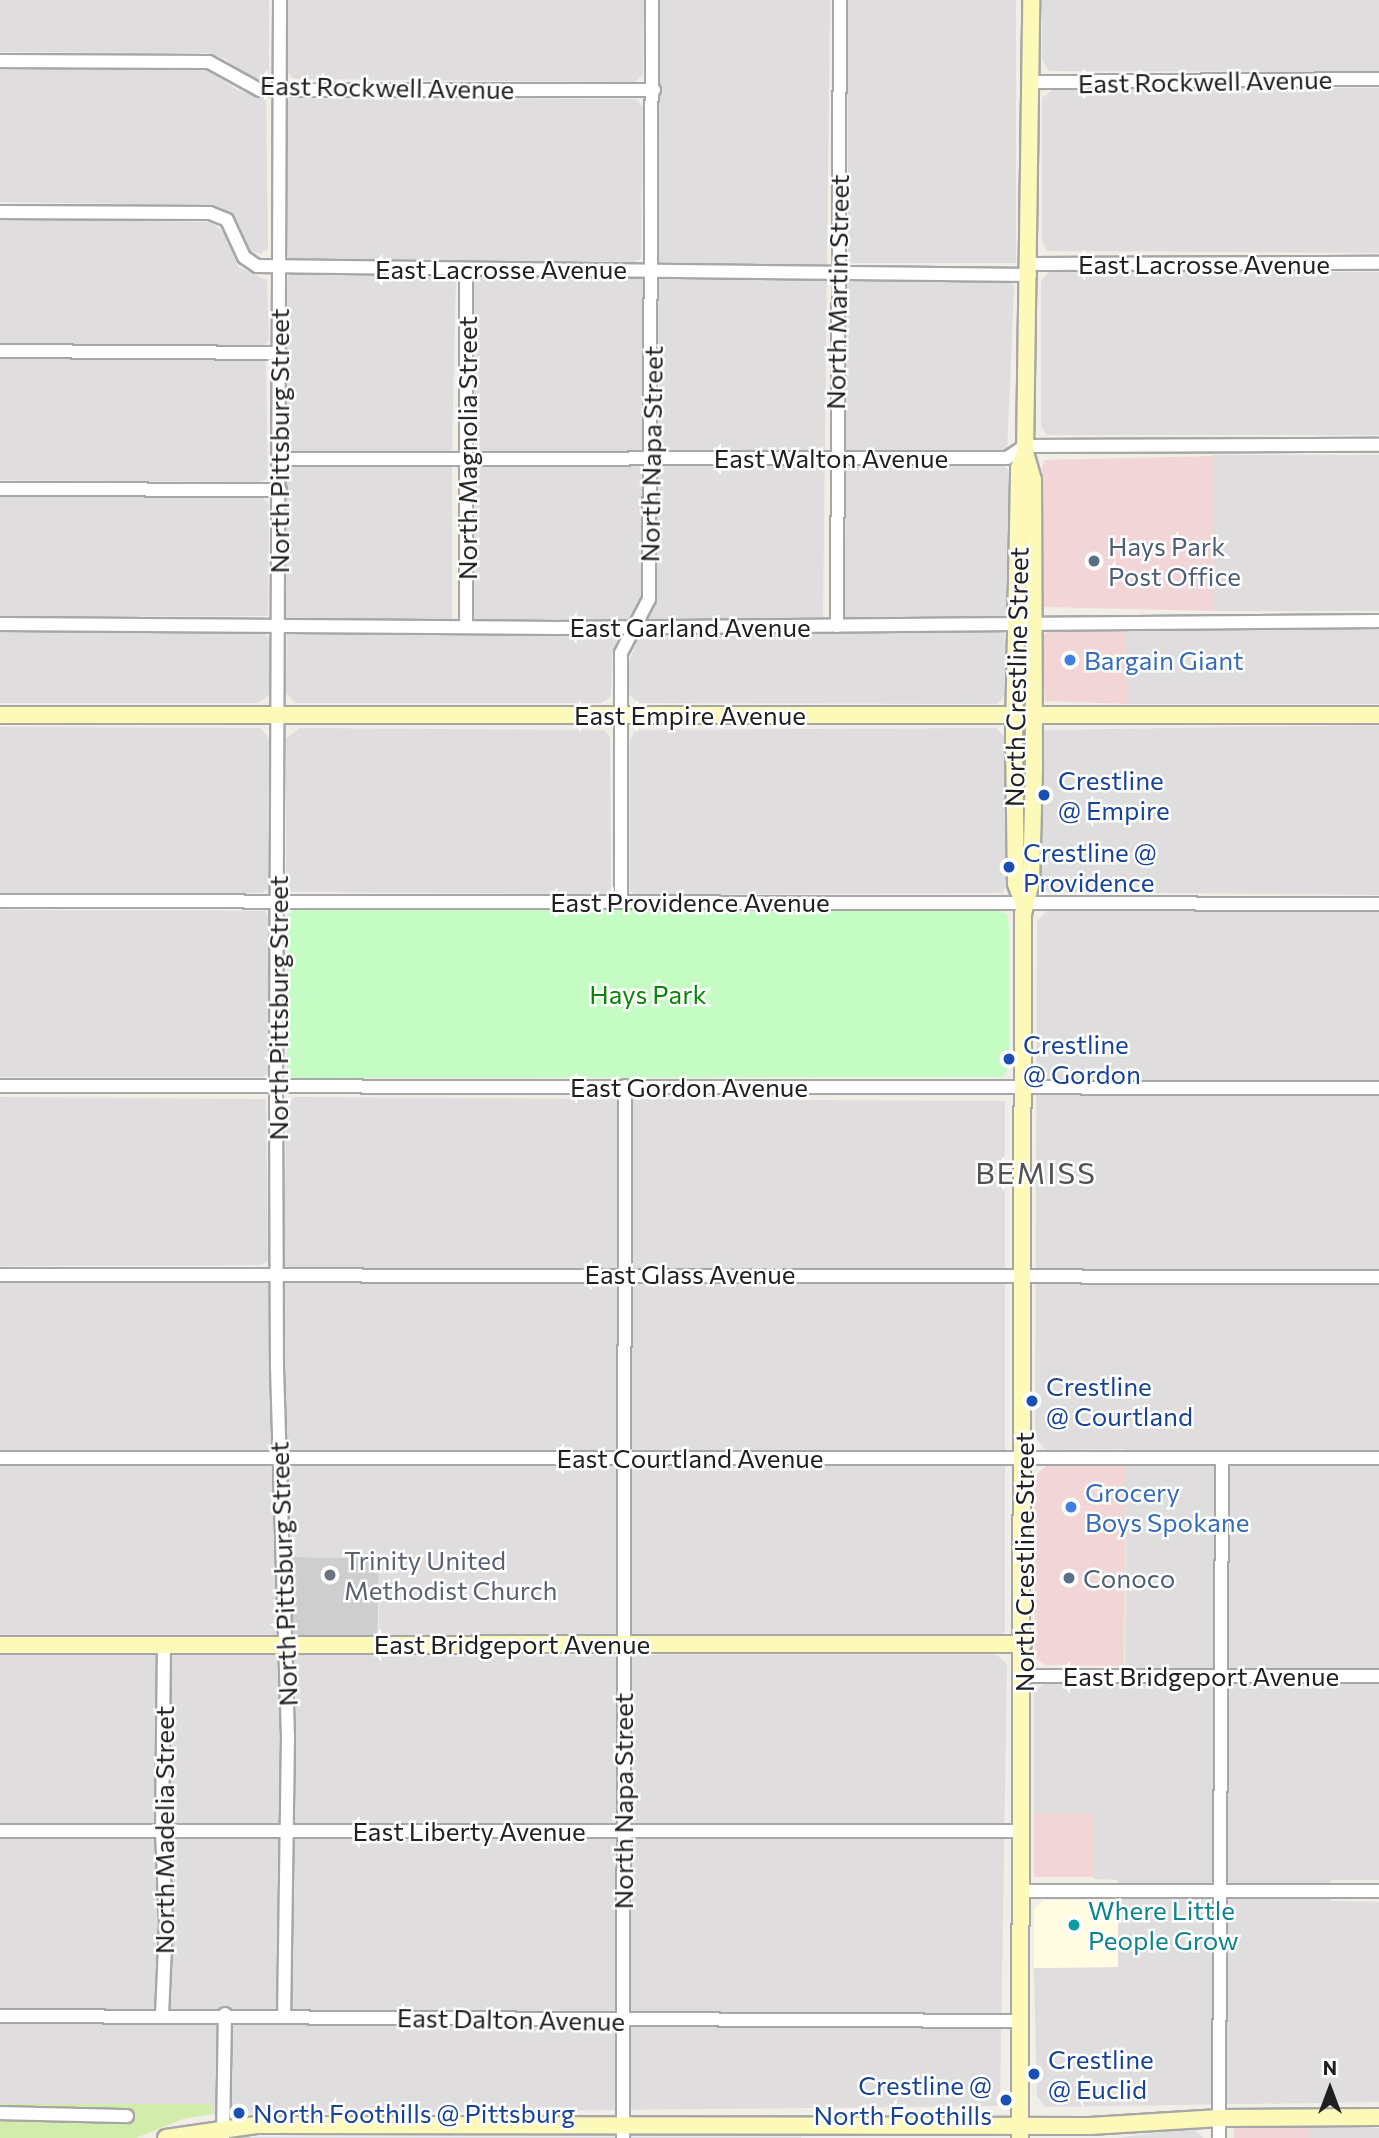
<!DOCTYPE html>
<style>
body{margin:0}
#map{position:relative;width:1379px;height:2138px;overflow:hidden;background:#f1ede7;font-family:Commissioner,sans-serif}
div>[style]{position:absolute}
[style*='--x']{left:calc(var(--x)*1px);top:calc(var(--y)*1px);width:calc(var(--w)*1px);rotate:calc(var(--a)*1deg)}
.residential>*{inset:0;background:#dfddde;transform-origin:0 0}
.commercial>*{inset:0;background:#f2d6d7;transform-origin:0 0}
.education>*{inset:0;background:#fffce2}
.religious>*{inset:0;background:#cecece;transform-origin:0 0}
.grass>*{inset:0;background:#d2edab}
.park>*{inset:0;background:#c4fcc3}
.roads{filter:drop-shadow(2px 0 #a7a7a7) drop-shadow(-2px 0 #a7a7a7) drop-shadow(0 2px #a7a7a7) drop-shadow(0 -2px #a7a7a7)}
.street>*{height:12px;margin:-6px;padding:0 6px;transform-origin:6px;border-radius:6px;background:#fff}
.secondary>*{height:16px;margin:-8px;padding:0 8px;transform-origin:8px;border-radius:8px;background:#fdf9b9}
.dots>*{width:19px;height:19px;translate:-50% -50%;box-sizing:border-box;border:4px solid #fff;border-radius:50%}
span{translate:-50% -50%;white-space:nowrap;text-align:center;line-height:1.15;-webkit-text-stroke:5px #fff;paint-order:stroke}
.street-label{font-size:26px;color:#202020}
.service-label{font-size:26px;color:#4e5e75}
.left{translate:0 -50%;text-align:left}
.shop-label{font-size:26px;color:#366cbe}
.transit-label{font-size:26px;color:#164399}
.right{translate:-100% -50%;text-align:right}
.park-label{font-size:26px;color:#098607}
.worship-label{font-size:26px;color:#5b616d}
.culture-label{font-size:26px;color:#0d838f}
.quarter-label{font-size:30px;color:#535353;letter-spacing:2px}
.north{position:absolute;left:1295px;top:2054px;width:70px;height:70px;-webkit-text-stroke:5px #fff;paint-order:stroke;rotate:0deg;font-size:19px;font-weight:700;line-height:28px;text-align:center;color:#202020}
.north::after{content:'';display:block;margin:auto;width:24px;height:32px;background:#202020;clip-path:polygon(50% 0,100% 100%,50% 72%,0 100%)}
</style>
<div id="map">
<div class="residential">
<i style="clip-path:polygon(0 0,269px 0,269px 72px,262px 79px,249px 77px,225px 59px,208px 53px,0 52px)"></i>
<i style="clip-path:polygon(286px 0,644px 0,643px 75px,635px 82px,294px 79px,286px 71px)"></i>
<i style="clip-path:polygon(660px 0,830px 0,823px 622px,473px 622px,471px 282px,480px 273px,658px 273px)"></i>
<i style="left:848px;top:0;width:168px;height:263px"></i>
<i style="clip-path:polygon(1042px 0,1379px 0,1379px 72px,1049px 71px,1042px 60px)"></i>
<i style="clip-path:polygon(0 69px,207px 70px,237px 90px,266px 98px,268px 249px,260px 254px,249px 250px,238px 222px,214px 205px,0 202px)"></i>
<i style="clip-path:polygon(1055px 88px,1379px 88px,1379px 253px,1047px 251px,1042px 241px,1042px 98px)"></i>
<i style="clip-path:polygon(291px 97px,636px 99px,643px 107px,641px 258px,634px 262px,290px 260px,286px 253px,286px 103px)"></i>
<i style="clip-path:polygon(0 219px,212px 222px,226px 235px,238px 267px,267px 280px,269px 340px,262px 347px,0 344px)"></i>
<i style="clip-path:polygon(293px 272px,456px 276px,452px 453px,287px 451px,285px 280px)"></i>
<i style="clip-path:polygon(1049px 272px,1379px 272px,1379px 435px,1047px 435px,1041px 427px,1041px 282px)"></i>
<i style="clip-path:polygon(845px 279px,1010px 279px,1014px 287px,1007px 453px,845px 452px)"></i>
<i style="clip-path:polygon(0 355px,266px 360px,268px 478px,260px 482px,0 480px)"></i>
<i style="left:1379px;top:455px;width:156px;height:166px;rotate:90deg"></i>
<i style="clip-path:polygon(1001px 463px,1009px 471px,1006px 623px,844px 621px,846px 464px)"></i>
<i style="clip-path:polygon(290px 464px,452px 464px,452px 622px,286px 623px,286px 470px)"></i>
<i style="clip-path:polygon(0 494px,262px 497px,269px 504px,268px 616px,0 617px)"></i>
<i style="left:1126px;top:628px;width:253px;height:76px"></i>
<i style="clip-path:polygon(0 630px,264px 633px,270px 640px,269px 695px,258px 703px,0 703px)"></i>
<i style="clip-path:polygon(646px 630px,1004px 631px,1006px 695px,997px 704px,638px 703px,629px 694px,628px 665px,640px 632px)"></i>
<i style="clip-path:polygon(287px 632px,619px 632px,619px 635px,612px 654px,611px 696px,601px 703px,295px 703px,286px 693px)"></i>
<i style="clip-path:polygon(1379px 725px,1379px 895px,1049px 892px,1039px 885px,1041px 736px,1045px 730px)"></i>
<i style="clip-path:polygon(0 727px,261px 728px,269px 739px,269px 888px,262px 893px,0 893px)"></i>
<i style="clip-path:polygon(299px 728px,604px 730px,610px 737px,611px 889px,606px 894px,290px 892px,286px 887px,286px 739px)"></i>
<i style="clip-path:polygon(996px 728px,1006px 738px,1007px 885px,1002px 893px,636px 895px,630px 891px,630px 740px,636px 730px)"></i>
<i style="clip-path:polygon(0 910px,265px 911px,269px 919px,268px 1073px,264px 1077px,0 1077px)"></i>
<i style="clip-path:polygon(1379px 910px,1379px 1880px,1331px 1880px,1331px 1901px,1379px 1902px,1379px 2102px,1045px 2107px,1037px 2096px,1034px 1968px,1118px 1967px,1118px 1880px,1094px 1879px,1094px 1814px,1034px 1814px,1034px 1693px,1045px 1682px,1125px 1682px,1126px 1466px,1125px 1449px,1046px 1450px,1035px 1437px,1037px 921px,1047px 911px)"></i>
<i style="clip-path:polygon(0 1097px,266px 1099px,268px 1261px,261px 1265px,0 1266px)"></i>
<i style="clip-path:polygon(295px 1097px,1005px 1101px,1005px 1632px,1000px 1636px,379px 1637px,379px 1558px,291px 1557px,290px 1636px,0 1636px,0 1282px,284px 1282px,286px 1104px)"></i>
<i style="clip-path:polygon(0 1655px,997px 1655px,1007px 1664px,1000px 2106px,213px 2114px,212px 2104px,0 2104px)"></i>
<i style="left:1309px;top:2128px;width:70px;height:10px"></i>
<i style="clip-path:polygon(1195px 2130px,1203px 2138px,1118px 2138px,1168px 2131px)"></i>
<i style="left:242px;top:2137px;width:559px;height:3px"></i>
</div>
<div class="commercial">
<i style="clip-path:polygon(1213px 456px,1213px 611px,1044px 607px,1042px 467px,1045px 460px)"></i>
<i style="clip-path:polygon(1051px 628px,1126px 628px,1127px 704px,1045px 701px,1041px 639px)"></i>
<i style="clip-path:polygon(1046px 1466px,1126px 1466px,1124px 1666px,1046px 1665px,1035px 1658px,1035px 1476px)"></i>
<i style="left:1034px;top:1814px;width:60px;height:63px"></i>
<i style="left:1234px;top:2128px;width:75px;height:14px"></i>
</div>
<div class="education">
<i style="clip-path:polygon(1044px 1900px,1118px 1900px,1118px 1967px,1034px 1968px,1034px 1909px)"></i>
</div>
<div class="religious">
<i style="left:290px;top:1557px;width:89px;height:79px;rotate:1deg"></i>
</div>
<div class="grass">
<i style="clip-path:polygon(0 2104px,212px 2104px,213px 2114px,183px 2119px,136px 2138px,0 2138px)"></i>
</div>
<div class="park">
<i style="clip-path:polygon(996px 909px,1007px 915px,1009px 927px,1009px 1068px,1002px 1077px,300px 1078px,289px 1077px,287px 1071px,287px 917px,293px 910px)"></i>
</div>
<div class="roads">
<div class="street">
<i style="--x:280;--y:0;--w:1088;--a:90.21"></i>
<i style="--x:276;--y:1088;--w:279;--a:89.8"></i>
<i style="--x:277;--y:1367;--w:369;--a:88.3"></i>
<i style="--x:288;--y:1736;--w:279;--a:90.8"></i>
<i style="--x:0;--y:61;--w:209;--a:0.3"></i>
<i style="--x:209;--y:62;--w:58;--a:28.8"></i>
<i style="--x:260;--y:90;--w:394;--a:0"></i>
<i style="--x:1031;--y:82;--w:348;--a:-0.5"></i>
<i style="--x:0;--y:212;--w:210;--a:0.3"></i>
<i style="--x:210;--y:213;--w:18;--a:22"></i>
<i style="--x:227;--y:220;--w:41;--a:65.3"></i>
<i style="--x:244;--y:257;--w:16;--a:35"></i>
<i style="--x:257;--y:266;--w:773;--a:0.67"></i>
<i style="--x:1030;--y:264;--w:349;--a:-0.2"></i>
<i style="--x:466;--y:269;--w:358;--a:90"></i>
<i style="--x:0;--y:351;--w:280;--a:0.4"></i>
<i style="--x:280;--y:459;--w:727;--a:-0.08"></i>
<i style="--x:1007;--y:458;--w:22;--a:-34"></i>
<i style="--x:1025;--y:446;--w:354;--a:-0.2"></i>
<i style="--x:0;--y:489;--w:280;--a:0.2"></i>
<i style="--x:0;--y:624;--w:556;--a:0.41"></i>
<i style="--x:556;--y:628;--w:823;--a:-0.49"></i>
<i style="--x:837;--y:626;--w:626;--a:-89.73"></i>
<i style="--x:0;--y:901;--w:1379;--a:0.12"></i>
<i style="--x:621;--y:902;--w:249;--a:-90"></i>
<i style="--x:621;--y:653;--w:61;--a:-62.6"></i>
<i style="--x:649;--y:599;--w:599;--a:-89.71"></i>
<i style="--x:0;--y:1086;--w:1379;--a:0.08"></i>
<i style="--x:0;--y:1275;--w:1379;--a:0.08"></i>
<i style="--x:0;--y:1458;--w:1379;--a:0"></i>
<i style="--x:1023;--y:1676;--w:356;--a:0"></i>
<i style="--x:0;--y:1831;--w:1023;--a:0"></i>
<i style="--x:1023;--y:1891;--w:356;--a:0"></i>
<i style="--x:162;--y:2015;--w:92;--a:-87.5"></i>
<i style="--x:166;--y:1923;--w:90;--a:-92.5"></i>
<i style="--x:162;--y:1833;--w:188;--a:-89.4"></i>
<i style="--x:0;--y:2016;--w:1021;--a:0.28"></i>
<i style="--x:0;--y:2113;--w:127;--a:1.4"></i>
<i style="--x:223;--y:2138;--w:124;--a:-89.1"></i>
<i style="--x:623;--y:2138;--w:1052;--a:-89.89"></i>
<i style="--x:1219;--y:2138;--w:680;--a:-89.75"></i>
</div>
<div class="secondary">
<i style="--x:0;--y:715;--w:1379;--a:0"></i>
<i style="--x:1023;--y:902;--w:19;--a:-111"></i>
<i style="--x:1016;--y:884;--w:148;--a:-90.8"></i>
<i style="--x:1014;--y:736;--w:268;--a:-88.9"></i>
<i style="--x:1019;--y:468;--w:17;--a:-69"></i>
<i style="--x:0;--y:1645;--w:1023;--a:-0.06"></i>
<i style="--x:166;--y:2138;--w:91;--a:-8.2"></i>
<i style="--x:256;--y:2125;--w:834;--a:0.07"></i>
<i style="--x:1090;--y:2126;--w:130;--a:-3.5"></i>
<i style="--x:1220;--y:2118;--w:159;--a:-0.4"></i>
<i style="--x:1020;--y:2138;--w:1224;--a:-89.86"></i>
<i style="--x:1023;--y:914;--w:32;--a:-76"></i>
<i style="--x:1031;--y:883;--w:117;--a:-88.5"></i>
<i style="--x:1034;--y:766;--w:286;--a:-90.2"></i>
<i style="--x:1033;--y:480;--w:29;--a:-106"></i>
<i style="--x:1025;--y:452;--w:452;--a:-89.2"></i>
</div>
</div>
<div class="dots">
<i style="left:1094px;top:561px;background:#5c6f8a"></i>
<i style="left:1070px;top:660px;background:#3f7fe0"></i>
<i style="left:1044px;top:795px;background:#1a4fb4"></i>
<i style="left:1009px;top:867px;background:#1a4fb4"></i>
<i style="left:1009px;top:1059px;background:#1a4fb4"></i>
<i style="left:1032px;top:1401px;background:#1a4fb4"></i>
<i style="left:1071px;top:1507px;background:#3f7fe0"></i>
<i style="left:330px;top:1575px;background:#6b7280"></i>
<i style="left:1069px;top:1578px;background:#5c6f8a"></i>
<i style="left:1074px;top:1925px;background:#0f9aa8"></i>
<i style="left:1034px;top:2074px;background:#1a4fb4"></i>
<i style="left:1006px;top:2100px;background:#1a4fb4"></i>
<i style="left:239px;top:2113px;background:#1a4fb4"></i>
</div>
<div class="street-label">
<span style="left:1205px;top:81px;rotate:-1deg">East Rockwell Avenue</span>
<span style="left:387px;top:87px;rotate:1deg">East Rockwell Avenue</span>
<span style="left:1204px;top:264px">East Lacrosse Avenue</span>
<span style="left:501px;top:269px">East Lacrosse Avenue</span>
<span style="left:837px;top:292px;rotate:-89deg">North Martin Street</span>
<span style="left:279px;top:441px;rotate:-90deg">North Pittsburg Street</span>
<span style="left:467px;top:448px;rotate:-90deg">North Magnolia Street</span>
<span style="left:651px;top:454px;rotate:-89deg">North Napa Street</span>
<span style="left:831px;top:458px">East Walton Avenue</span>
<span style="left:690px;top:627px">East Garland Avenue</span>
<span style="left:1016px;top:677px;rotate:-89deg">North Crestline Street</span>
<span style="left:690px;top:715px">East Empire Avenue</span>
<span style="left:690px;top:902px">East Providence Avenue</span>
<span style="left:278px;top:1008px;rotate:-90deg">North Pittsburg Street</span>
<span style="left:689px;top:1087px">East Gordon Avenue</span>
<span style="left:690px;top:1274px">East Glass Avenue</span>
<span style="left:690px;top:1458px">East Courtland Avenue</span>
<span style="left:1024px;top:1562px;rotate:-90deg">North Crestline Street</span>
<span style="left:283px;top:1574px;rotate:-92deg">North Pittsburg Street</span>
<span style="left:512px;top:1644px">East Bridgeport Avenue</span>
<span style="left:1201px;top:1676px">East Bridgeport Avenue</span>
<span style="left:623px;top:1801px;rotate:-90deg">North Napa Street</span>
<span style="left:164px;top:1830px;rotate:-90deg">North Madelia Street</span>
<span style="left:469px;top:1831px">East Liberty Avenue</span>
<span style="left:511px;top:2019px;rotate:1deg">East Dalton Avenue</span>
</div>
<div class="service-label">
<span class="left" style="left:1108px;top:561px">Hays Park<br>Post Office</span>
<span class="left" style="left:1083px;top:1578px">Conoco</span>
</div>
<div class="shop-label">
<span class="left" style="left:1084px;top:660px">Bargain Giant</span>
<span class="left" style="left:1085px;top:1507px">Grocery<br>Boys Spokane</span>
</div>
<div class="transit-label">
<span class="left" style="left:1058px;top:795px">Crestline<br>@ Empire</span>
<span class="left" style="left:1023px;top:867px">Crestline @<br>Providence</span>
<span class="left" style="left:1023px;top:1059px">Crestline<br>@ Gordon</span>
<span class="left" style="left:1046px;top:1401px">Crestline<br>@ Courtland</span>
<span class="left" style="left:1048px;top:2074px">Crestline<br>@ Euclid</span>
<span class="right" style="left:992px;top:2100px">Crestline @<br>North Foothills</span>
<span class="left" style="left:253px;top:2113px">North Foothills @ Pittsburg</span>
</div>
<div class="park-label">
<span style="left:648px;top:994px">Hays Park</span>
</div>
<div class="worship-label">
<span class="left" style="left:344px;top:1575px">Trinity United<br>Methodist Church</span>
</div>
<div class="culture-label">
<span class="left" style="left:1088px;top:1925px">Where Little<br>People Grow</span>
</div>
<div class="quarter-label">
<span style="left:1036px;top:1172px">BEMISS</span>
</div>
<div class="north">N</div>
</div>
